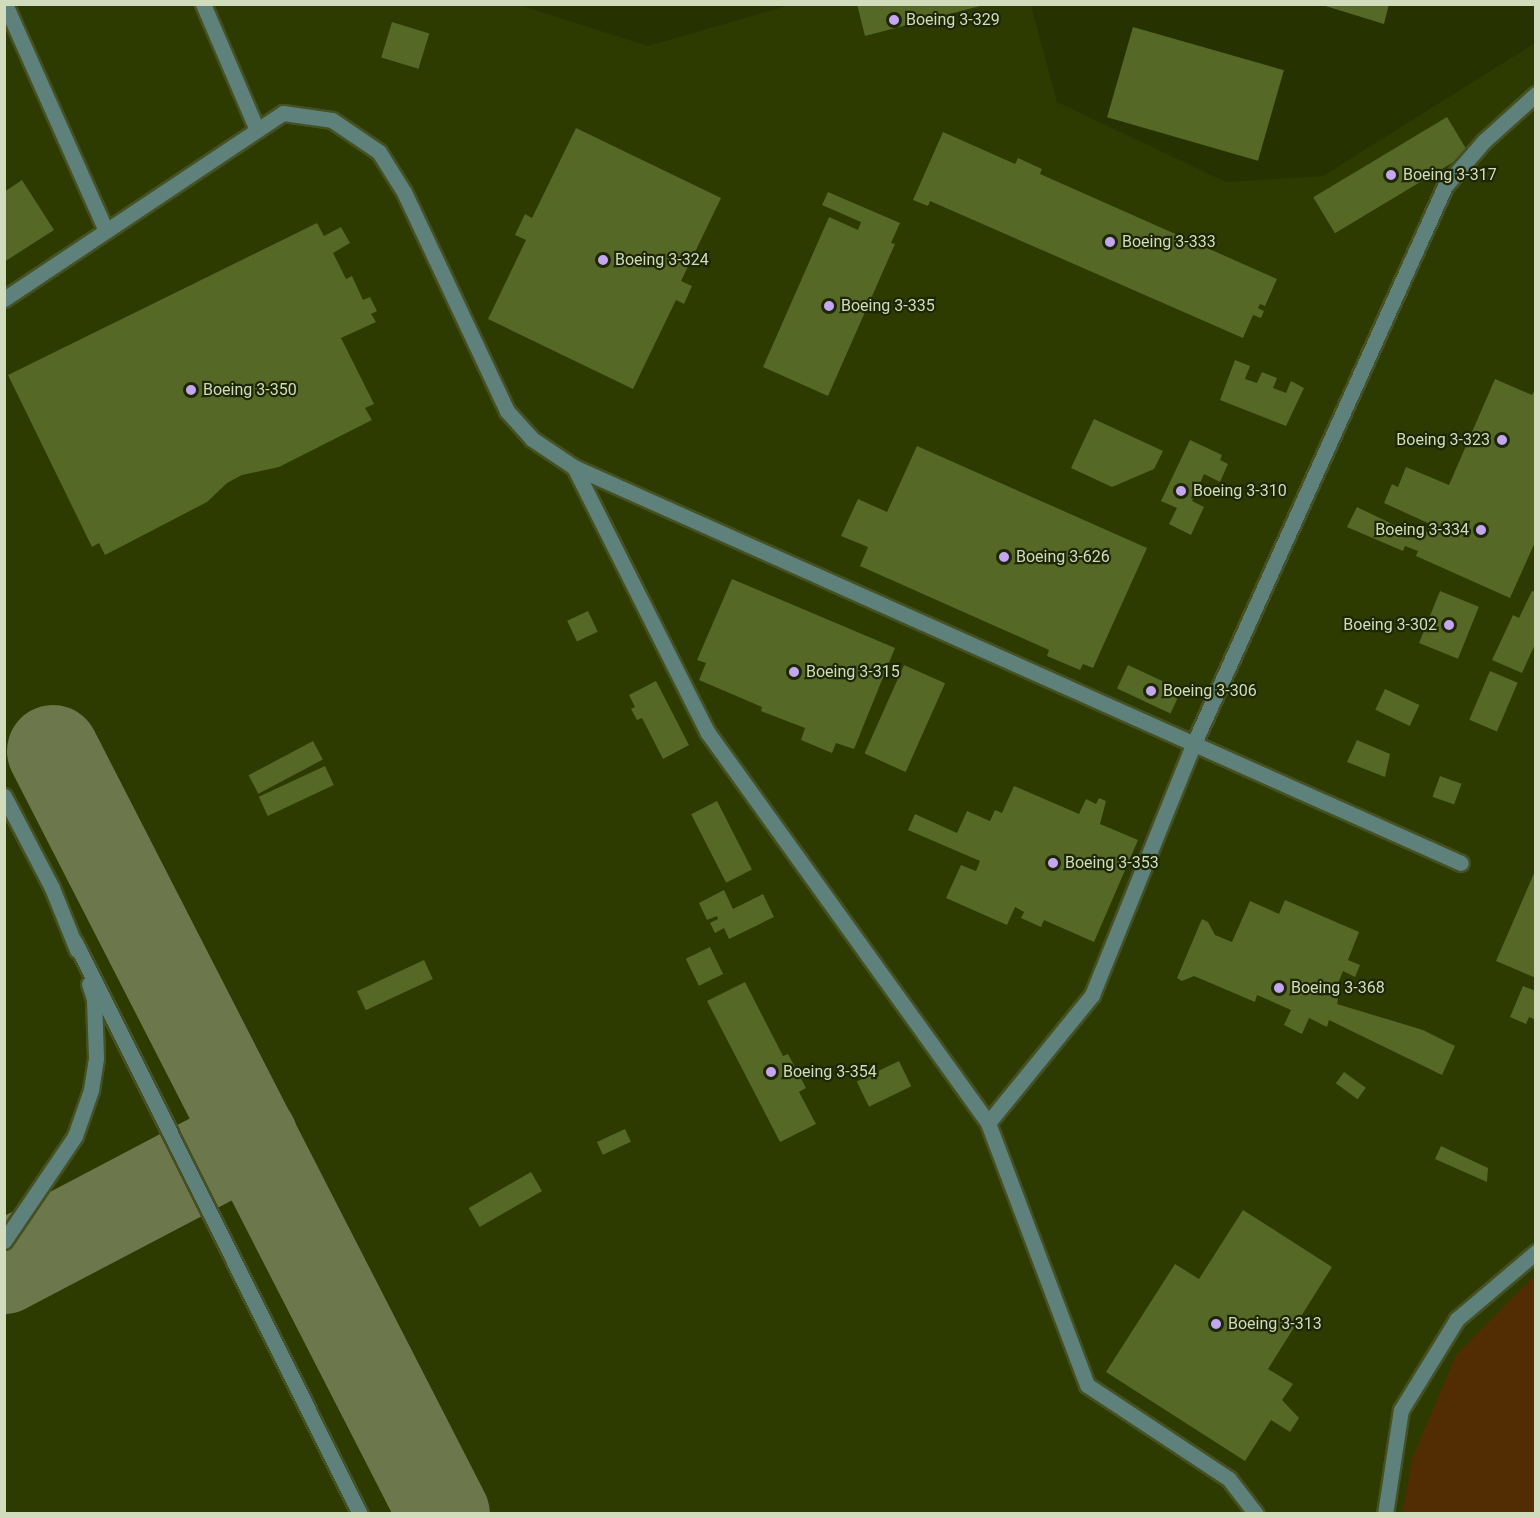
<!DOCTYPE html>
<style>
body{margin:0}
#map{position:relative;width:1540px;height:1518px;overflow:hidden;background:#263200;font-family:Roboto,sans-serif}
div>[style]{position:absolute}
[style*='--x']{left:calc(var(--x)*1px);top:calc(var(--y)*1px);width:calc(var(--w)*1px);rotate:calc(var(--a)*1deg)}
.built>*{inset:0;background:#2d3a00}
.green>*{inset:0;background:#522d03}
.taxiway>*{height:92px;margin:-46px;padding:0 46px;transform-origin:46px;border-radius:46px;background:#6c784c}
.building>*{inset:0;background:#566826;transform-origin:0 0}
.roads{filter:drop-shadow(2px 0 #455122) drop-shadow(-2px 0 #455122) drop-shadow(0 2px #455122) drop-shadow(0 -2px #455122)}
.minor>*{height:15px;margin:-7.5px;padding:0 7.5px;transform-origin:7.5px;border-radius:7.5px;background:#5e827b}
.dots>*{width:16px;height:16px;translate:-50% -50%;box-sizing:border-box;border:3px solid #1e2705;border-radius:50%}
span{translate:-50% -50%;white-space:nowrap;text-align:center;line-height:1.15;-webkit-text-stroke:4.5px #1e2705;paint-order:stroke}
.poi-label{font-size:16px;color:#d0dcbb}
.left{translate:0 -50%;text-align:left}
.right{translate:-100% -50%;text-align:right}
.frame{position:absolute;inset:0;border:6px solid #d0dcbb;pointer-events:none}
</style>
<div id="map">
<div class="built">
<i style="clip-path:polygon(5px 5px,519px 5px,648px 46px,790px 5px,1031px 5px,1057px 102px,1226px 182px,1323px 176px,1535px 43px,1535px 1513px,5px 1514px)"></i>
</div>
<div class="green">
<i style="clip-path:polygon(1535px 1275px,1535px 1513px,1402px 1513px,1412px 1458px,1456px 1355px)"></i>
</div>
<div class="taxiway">
<i style="--x:53;--y:751;--w:857;--a:62.87"></i>
<i style="--x:4;--y:1268;--w:280;--a:-27.7"></i>
</div>
<div class="building">
<i style="clip-path:polygon(857px 4px,984px 4px,984px 5px,865px 36px)"></i>
<i style="clip-path:polygon(1319px 4px,1389px 4px,1384px 24px)"></i>
<i style="left:392px;top:22px;width:39px;height:37px;rotate:17deg"></i>
<i style="left:1133px;top:27px;width:157px;height:94px;rotate:16deg"></i>
<i style="left:1447px;top:117px;width:42px;height:156px;rotate:59deg"></i>
<i style="clip-path:polygon(576px 128px,721px 198px,681px 281px,692px 286px,684px 304px,676px 300px,633px 389px,488px 319px,526px 240px,515px 235px,525px 214px,532px 218px)"></i>
<i style="clip-path:polygon(943px 132px,1015px 164px,1018px 158px,1042px 169px,1040px 174px,1277px 279px,1265px 306px,1260px 304px,1258px 308px,1264px 311px,1261px 318px,1253px 315px,1243px 338px,930px 201px,928px 206px,913px 200px)"></i>
<i style="clip-path:polygon(22px 180px,54px 230px,4px 262px,4px 192px)"></i>
<i style="clip-path:polygon(828px 192px,900px 223px,891px 243px,895px 244px,828px 396px,763px 367px,829px 217px,858px 230px,861px 222px,822px 205px)"></i>
<i style="clip-path:polygon(317px 223px,324px 236px,341px 227px,350px 243px,333px 253px,346px 279px,352px 276px,363px 300px,370px 297px,377px 311px,371px 314px,376px 322px,341px 338px,374px 404px,365px 408px,372px 420px,279px 467px,242px 475px,227px 483px,207px 502px,105px 555px,99px 543px,92px 547px,8px 375px)"></i>
<i style="clip-path:polygon(1235px 360px,1250px 366px,1245px 379px,1257px 383px,1262px 372px,1277px 378px,1273px 388px,1286px 393px,1291px 381px,1304px 388px,1286px 426px,1220px 400px)"></i>
<i style="clip-path:polygon(1495px 379px,1532px 395px,1536px 388px,1536px 540px,1510px 598px,1416px 556px,1418px 551px,1405px 546px,1403px 551px,1347px 527px,1357px 507px,1423px 539px,1430px 524px,1384px 503px,1392px 484px,1398px 487px,1406px 467px,1449px 485px)"></i>
<i style="clip-path:polygon(1094px 419px,1163px 451px,1154px 469px,1112px 487px,1071px 468px)"></i>
<i style="clip-path:polygon(1190px 440px,1222px 455px,1220px 460px,1228px 464px,1220px 482px,1204px 474px,1192px 501px,1204px 507px,1191px 535px,1169px 524px,1177px 508px,1161px 501px)"></i>
<i style="clip-path:polygon(917px 446px,1147px 548px,1093px 668px,1083px 664px,1080px 670px,1047px 656px,1049px 650px,860px 566px,868px 547px,841px 536px,858px 499px,887px 512px)"></i>
<i style="clip-path:polygon(732px 579px,895px 648px,854px 749px,836px 743px,832px 753px,801px 740px,805px 728px,761px 711px,762px 707px,699px 680px,706px 663px,697px 660px)"></i>
<i style="left:1440px;top:591px;width:42px;height:56px;rotate:22deg"></i>
<i style="clip-path:polygon(1532px 591px,1536px 592px,1536px 642px,1522px 673px,1492px 660px,1513px 615px,1519px 618px)"></i>
<i style="left:588px;top:611px;width:23px;height:23px;rotate:65deg"></i>
<i style="left:904px;top:665px;width:45px;height:97px;rotate:24deg"></i>
<i style="left:1128px;top:665px;width:59px;height:26px;rotate:25deg"></i>
<i style="left:1490px;top:671px;width:30px;height:53px;rotate:23deg"></i>
<i style="clip-path:polygon(656px 681px,689px 745px,663px 759px,642px 718px,637px 720px,631px 709px,635px 707px,629px 695px)"></i>
<i style="left:1385px;top:689px;width:38px;height:23px;rotate:25deg"></i>
<i style="clip-path:polygon(1357px 740px,1390px 754px,1385px 777px,1347px 762px)"></i>
<i style="left:313px;top:741px;width:21px;height:73px;rotate:62deg"></i>
<i style="left:325px;top:766px;width:21px;height:73px;rotate:65deg"></i>
<i style="left:1440px;top:776px;width:23px;height:22px;rotate:20deg"></i>
<i style="clip-path:polygon(1014px 786px,1079px 814px,1086px 799px,1096px 804px,1099px 798px,1106px 801px,1100px 824px,1138px 840px,1094px 942px,1044px 920px,1041px 927px,1021px 918px,1024px 912px,1015px 907px,1007px 925px,946px 898px,961px 865px,976px 871px,980px 861px,908px 830px,915px 814px,957px 833px,967px 811px,990px 821px,995px 810px,1002px 813px)"></i>
<i style="left:717px;top:801px;width:77px;height:29px;rotate:63deg"></i>
<i style="clip-path:polygon(1536px 869px,1536px 978px,1496px 961px)"></i>
<i style="clip-path:polygon(724px 890px,733px 909px,763px 894px,774px 917px,729px 939px,724px 928px,715px 933px,710px 923px,718px 919px,717px 916px,707px 920px,699px 903px)"></i>
<i style="clip-path:polygon(1285px 900px,1359px 932px,1348px 960px,1360px 965px,1355px 977px,1343px 971px,1333px 996px,1338px 999px,1337px 1004px,1423px 1030px,1455px 1046px,1442px 1075px,1329px 1020px,1327px 1027px,1309px 1018px,1302px 1034px,1284px 1025px,1291px 1010px,1257px 995px,1255px 1002px,1194px 976px,1182px 981px,1177px 978px,1202px 919px,1208px 922px,1215px 935px,1232px 942px,1250px 901px,1279px 914px)"></i>
<i style="left:710px;top:947px;width:30px;height:27px;rotate:64deg"></i>
<i style="left:424px;top:960px;width:21px;height:74px;rotate:65deg"></i>
<i style="clip-path:polygon(745px 982px,783px 1056px,788px 1054px,806px 1088px,799px 1092px,816px 1124px,780px 1142px,707px 1001px)"></i>
<i style="clip-path:polygon(1523px 986px,1536px 991px,1536px 1020px,1529px 1017px,1526px 1024px,1510px 1017px)"></i>
<i style="left:899px;top:1061px;width:28px;height:47px;rotate:64deg"></i>
<i style="left:1344px;top:1072px;width:27px;height:14px;rotate:36deg"></i>
<i style="left:625px;top:1129px;width:14px;height:31px;rotate:65deg"></i>
<i style="clip-path:polygon(1441px 1146px,1488px 1168px,1487px 1182px,1435px 1159px)"></i>
<i style="left:531px;top:1172px;width:22px;height:72px;rotate:60deg"></i>
<i style="clip-path:polygon(1243px 1210px,1332px 1267px,1268px 1369px,1293px 1384px,1282px 1400px,1299px 1418px,1290px 1432px,1271px 1420px,1245px 1461px,1106px 1372px,1175px 1264px,1199px 1279px)"></i>
</div>
<div class="roads">
<div class="minor">
<i style="--x:5;--y:4;--w:248;--a:66"></i>
<i style="--x:203;--y:4;--w:137;--a:66.8"></i>
<i style="--x:4;--y:299;--w:335;--a:-33.7"></i>
<i style="--x:283;--y:113;--w:49;--a:8.1"></i>
<i style="--x:332;--y:120;--w:57;--a:34.2"></i>
<i style="--x:379;--y:152;--w:47;--a:58"></i>
<i style="--x:404;--y:192;--w:242;--a:64.8"></i>
<i style="--x:507;--y:411;--w:38;--a:48"></i>
<i style="--x:532;--y:439;--w:50;--a:33.7"></i>
<i style="--x:574;--y:467;--w:971;--a:24.06"></i>
<i style="--x:574;--y:467;--w:298;--a:63.3"></i>
<i style="--x:708;--y:733;--w:480;--a:54.3"></i>
<i style="--x:988;--y:1123;--w:280;--a:69.3"></i>
<i style="--x:1087;--y:1385;--w:170;--a:33.5"></i>
<i style="--x:1229;--y:1479;--w:44;--a:52.4"></i>
<i style="--x:4;--y:796;--w:104;--a:62.4"></i>
<i style="--x:52;--y:888;--w:67;--a:68"></i>
<i style="--x:75;--y:942;--w:639;--a:63.52"></i>
<i style="--x:988;--y:1123;--w:165;--a:-50.9"></i>
<i style="--x:1092;--y:995;--w:272;--a:-68"></i>
<i style="--x:1194;--y:743;--w:611;--a:-65.74"></i>
<i style="--x:1445;--y:186;--w:60;--a:-49.1"></i>
<i style="--x:1484;--y:141;--w:70;--a:-42.1"></i>
<i style="--x:4;--y:1241;--w:127;--a:-55.9"></i>
<i style="--x:75;--y:1136;--w:49;--a:-70.8"></i>
<i style="--x:91;--y:1090;--w:33;--a:-81"></i>
<i style="--x:96;--y:1057;--w:58;--a:-92"></i>
<i style="--x:94;--y:999;--w:16;--a:-108"></i>
<i style="--x:1385;--y:1514;--w:105;--a:-81.3"></i>
<i style="--x:1401;--y:1410;--w:107;--a:-58.4"></i>
<i style="--x:1457;--y:1319;--w:104;--a:-40.3"></i>
</div>
</div>
<div class="dots">
<i style="left:894px;top:20px;background:#c5a7f1"></i>
<i style="left:1391px;top:175px;background:#c5a7f1"></i>
<i style="left:1110px;top:242px;background:#c5a7f1"></i>
<i style="left:603px;top:260px;background:#c5a7f1"></i>
<i style="left:829px;top:306px;background:#c5a7f1"></i>
<i style="left:191px;top:390px;background:#c5a7f1"></i>
<i style="left:1502px;top:440px;background:#c5a7f1"></i>
<i style="left:1181px;top:491px;background:#c5a7f1"></i>
<i style="left:1481px;top:530px;background:#c5a7f1"></i>
<i style="left:1004px;top:557px;background:#c5a7f1"></i>
<i style="left:1449px;top:625px;background:#c5a7f1"></i>
<i style="left:794px;top:672px;background:#c5a7f1"></i>
<i style="left:1151px;top:691px;background:#c5a7f1"></i>
<i style="left:1053px;top:863px;background:#c5a7f1"></i>
<i style="left:1279px;top:988px;background:#c5a7f1"></i>
<i style="left:771px;top:1072px;background:#c5a7f1"></i>
<i style="left:1216px;top:1324px;background:#c5a7f1"></i>
</div>
<div class="poi-label">
<span class="left" style="left:906px;top:20px">Boeing 3-329</span>
<span class="left" style="left:1403px;top:175px">Boeing 3-317</span>
<span class="left" style="left:1122px;top:242px">Boeing 3-333</span>
<span class="left" style="left:615px;top:260px">Boeing 3-324</span>
<span class="left" style="left:841px;top:306px">Boeing 3-335</span>
<span class="left" style="left:203px;top:390px">Boeing 3-350</span>
<span class="right" style="left:1490px;top:440px">Boeing 3-323</span>
<span class="left" style="left:1193px;top:491px">Boeing 3-310</span>
<span class="right" style="left:1469px;top:530px">Boeing 3-334</span>
<span class="left" style="left:1016px;top:557px">Boeing 3-626</span>
<span class="right" style="left:1437px;top:625px">Boeing 3-302</span>
<span class="left" style="left:806px;top:672px">Boeing 3-315</span>
<span class="left" style="left:1163px;top:691px">Boeing 3-306</span>
<span class="left" style="left:1065px;top:863px">Boeing 3-353</span>
<span class="left" style="left:1291px;top:988px">Boeing 3-368</span>
<span class="left" style="left:783px;top:1072px">Boeing 3-354</span>
<span class="left" style="left:1228px;top:1324px">Boeing 3-313</span>
</div>
<div class="frame"></div>
</div>
